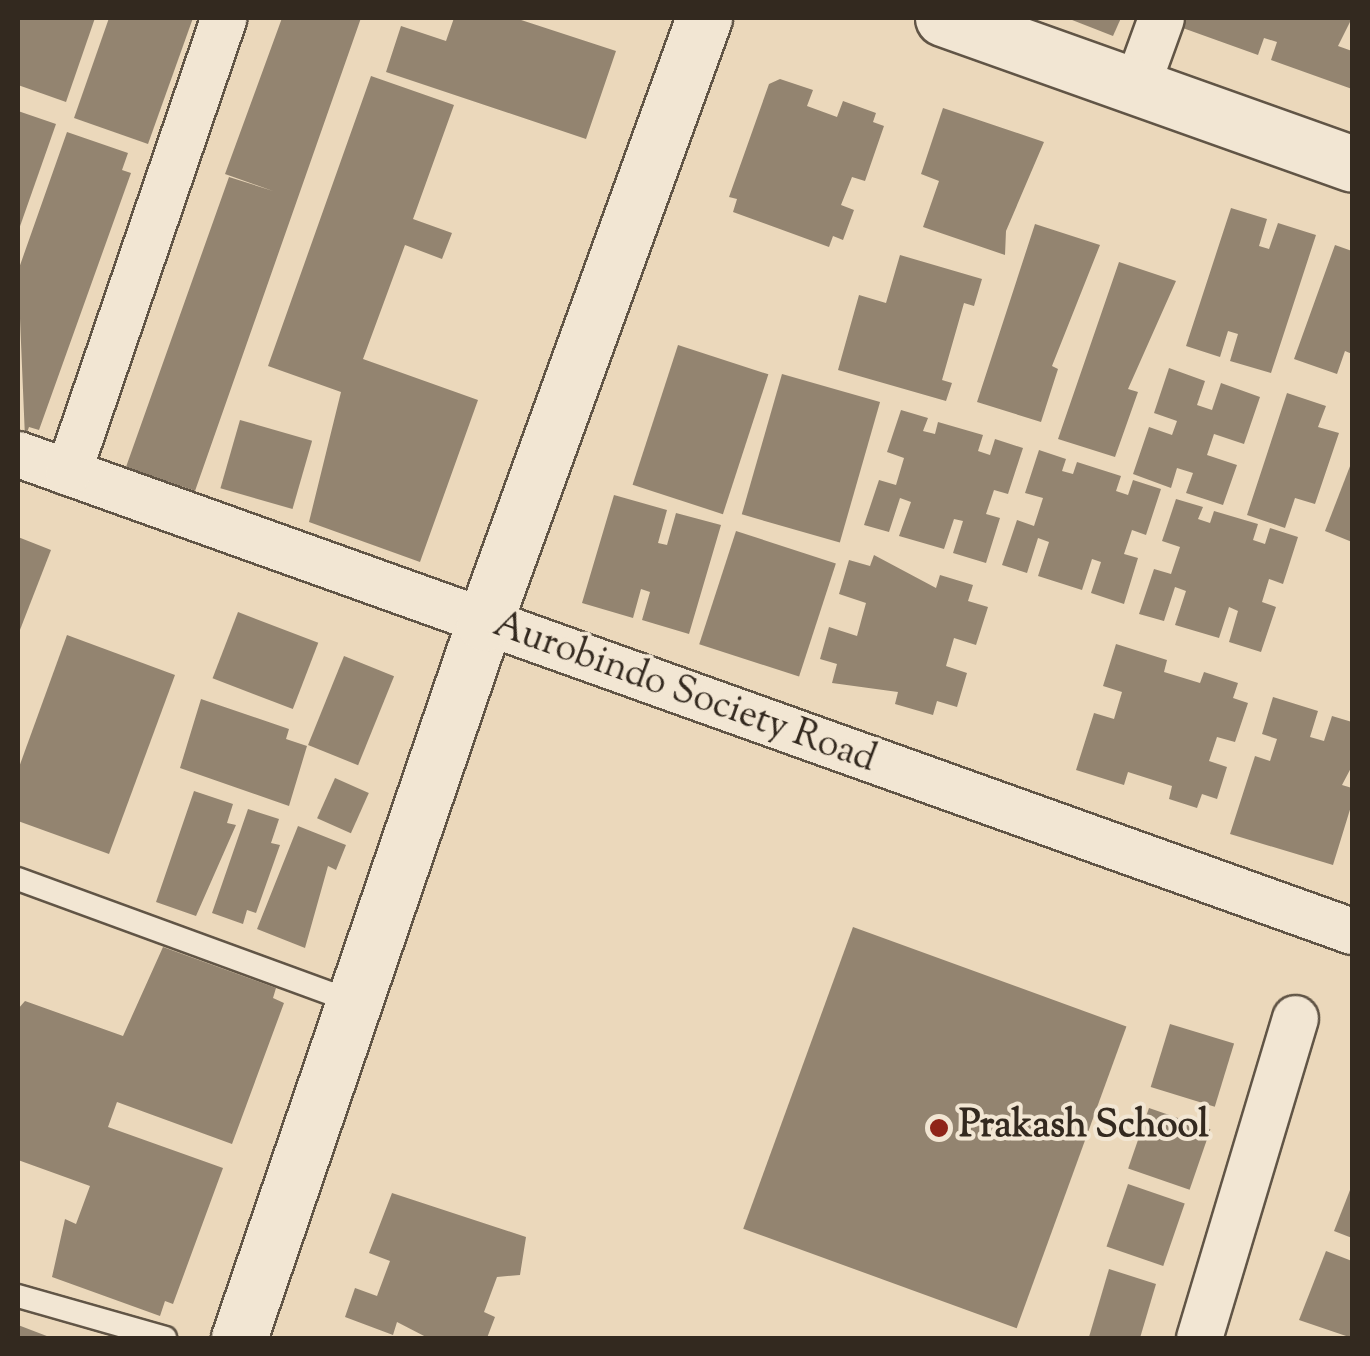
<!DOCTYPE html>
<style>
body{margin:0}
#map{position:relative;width:1370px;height:1356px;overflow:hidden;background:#ebd8bb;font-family:"Sorts Mill Goudy",serif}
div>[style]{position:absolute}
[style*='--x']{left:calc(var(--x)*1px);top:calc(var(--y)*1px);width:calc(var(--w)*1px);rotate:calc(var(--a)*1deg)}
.building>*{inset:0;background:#938470;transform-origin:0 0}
.roads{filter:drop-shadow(2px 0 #615546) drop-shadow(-2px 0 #615546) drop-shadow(0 2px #615546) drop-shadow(0 -2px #615546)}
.lane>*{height:22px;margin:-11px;padding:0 11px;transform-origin:11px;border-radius:11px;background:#f2e6d3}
.street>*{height:45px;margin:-22.5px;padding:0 22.5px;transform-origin:22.5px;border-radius:22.5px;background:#f2e6d3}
.secondary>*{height:55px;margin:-27.5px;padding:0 27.5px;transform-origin:27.5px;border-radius:27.5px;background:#f2e6d3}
.dots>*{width:28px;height:28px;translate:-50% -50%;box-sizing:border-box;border:5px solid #f2e6d3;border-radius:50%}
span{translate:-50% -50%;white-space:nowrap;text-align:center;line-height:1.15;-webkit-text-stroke:8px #f2e6d3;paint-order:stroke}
.street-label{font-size:38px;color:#33291f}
.poi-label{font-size:38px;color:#33291f;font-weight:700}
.left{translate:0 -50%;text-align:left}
.frame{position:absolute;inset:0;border:20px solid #33291f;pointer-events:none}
</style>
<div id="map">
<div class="building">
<i style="clip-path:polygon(18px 18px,95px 18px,66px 102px,18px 85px)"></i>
<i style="clip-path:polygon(109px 18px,193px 18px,148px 144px,74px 118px)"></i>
<i style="clip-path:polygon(282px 18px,361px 18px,195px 491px,126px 467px,229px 177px,273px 191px,225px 174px)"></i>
<i style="clip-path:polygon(454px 18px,515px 18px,616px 51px,586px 139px,386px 72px,401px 26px,446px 41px)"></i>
<i style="clip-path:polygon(1067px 18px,1121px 18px,1113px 36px)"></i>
<i style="clip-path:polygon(1184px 18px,1352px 18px,1338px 46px,1352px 51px,1352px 89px,1271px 60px,1277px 42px,1264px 38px,1258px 55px,1180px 27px)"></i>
<i style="clip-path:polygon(371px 76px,454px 105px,413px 219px,452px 233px,442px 259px,405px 245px,363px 359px,478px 400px,420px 562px,309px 522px,341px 392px,268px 366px)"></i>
<i style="clip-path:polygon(780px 79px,813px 90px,807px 106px,837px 117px,843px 101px,876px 113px,873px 122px,884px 126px,865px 181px,852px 177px,841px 205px,854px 210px,843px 240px,833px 236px,829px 247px,733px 212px,737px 199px,729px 197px,769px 84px)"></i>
<i style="clip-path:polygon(943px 108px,1044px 142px,1006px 231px,1005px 255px,923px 227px,939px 181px,921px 174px)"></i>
<i style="clip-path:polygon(18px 111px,56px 124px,18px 232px)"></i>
<i style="clip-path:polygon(67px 132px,128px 153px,122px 170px,131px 173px,39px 430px,29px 427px,25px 438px,18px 271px)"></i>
<i style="clip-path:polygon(1231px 208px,1267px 219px,1259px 246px,1269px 249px,1278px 223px,1316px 235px,1271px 373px,1230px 361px,1238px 334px,1228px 331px,1220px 357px,1186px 346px)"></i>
<i style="clip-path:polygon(1035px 224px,1100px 245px,1052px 366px,1058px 369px,1041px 422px,977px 402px)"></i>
<i style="clip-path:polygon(1335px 245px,1352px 251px,1352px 354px,1345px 351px,1337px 374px,1294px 359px)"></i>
<i style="clip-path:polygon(900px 255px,982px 279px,974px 306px,964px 303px,942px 380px,952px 383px,946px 401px,838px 370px,859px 295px,886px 303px)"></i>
<i style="clip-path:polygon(1119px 262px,1176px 281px,1128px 389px,1138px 392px,1115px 457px,1058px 439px)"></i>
<i style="left:678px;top:345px;width:95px;height:147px;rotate:18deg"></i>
<i style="clip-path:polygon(1169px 368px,1205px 381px,1197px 405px,1212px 410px,1221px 383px,1260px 397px,1244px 444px,1214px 434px,1207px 455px,1237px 465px,1223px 505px,1186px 493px,1193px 473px,1177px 468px,1171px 488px,1133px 474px,1149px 427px,1172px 435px,1177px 421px,1154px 413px)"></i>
<i style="left:782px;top:374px;width:102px;height:146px;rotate:16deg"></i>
<i style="clip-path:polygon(1287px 393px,1326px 406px,1318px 427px,1339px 433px,1315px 504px,1295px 498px,1285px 528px,1247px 515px)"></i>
<i style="clip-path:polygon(901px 410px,928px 418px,923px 431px,935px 434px,938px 422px,983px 435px,978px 451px,990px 455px,995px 439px,1023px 448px,1008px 494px,994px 490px,986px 514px,1000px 518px,986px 563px,953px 553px,963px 521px,954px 519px,944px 549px,899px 536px,911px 502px,900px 498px,889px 532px,864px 525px,879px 480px,896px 485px,904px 458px,887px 452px)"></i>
<i style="left:240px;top:420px;width:75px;height:71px;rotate:16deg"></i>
<i style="clip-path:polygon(1039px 450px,1066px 459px,1062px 471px,1073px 474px,1077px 462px,1121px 476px,1116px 491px,1128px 495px,1133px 480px,1161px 489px,1146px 535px,1132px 530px,1124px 554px,1138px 558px,1124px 604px,1091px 593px,1101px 562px,1092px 559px,1082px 590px,1038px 576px,1049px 542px,1038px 538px,1027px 573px,1002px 565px,1017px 520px,1034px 526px,1043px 498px,1025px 493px)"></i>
<i style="clip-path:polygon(1352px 461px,1352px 542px,1325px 531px)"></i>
<i style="clip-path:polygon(614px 495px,667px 510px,658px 543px,667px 545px,676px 513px,721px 525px,689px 634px,642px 620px,650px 592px,641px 589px,633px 618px,582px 603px)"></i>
<i style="clip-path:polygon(1176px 499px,1203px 507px,1198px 519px,1210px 523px,1214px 511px,1258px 524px,1253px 540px,1265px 544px,1270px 528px,1298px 537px,1283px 584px,1269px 579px,1262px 602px,1276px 607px,1261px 652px,1229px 642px,1238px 611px,1229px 607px,1219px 638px,1175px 625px,1186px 591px,1175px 587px,1164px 621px,1139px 614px,1154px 569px,1171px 574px,1180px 547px,1162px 541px)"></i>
<i style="left:736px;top:531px;width:105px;height:119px;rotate:18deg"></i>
<i style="clip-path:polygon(18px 537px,51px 550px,18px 635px)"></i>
<i style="clip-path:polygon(874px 555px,936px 588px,940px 575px,973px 585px,968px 601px,988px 607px,976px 645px,954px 638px,946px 666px,967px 673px,957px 707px,937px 701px,933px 715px,895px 704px,898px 692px,832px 683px,837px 664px,820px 659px,829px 627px,857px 636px,866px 603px,839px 594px,849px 560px,870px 566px)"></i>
<i style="left:238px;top:612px;width:86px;height:71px;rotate:21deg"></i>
<i style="clip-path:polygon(67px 635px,175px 675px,109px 854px,18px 821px,18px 770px)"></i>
<i style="clip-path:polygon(1116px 644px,1167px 660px,1164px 672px,1200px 683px,1204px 672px,1238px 683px,1233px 698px,1248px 703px,1235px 742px,1217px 737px,1209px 761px,1227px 767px,1217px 799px,1202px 794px,1197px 808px,1169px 799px,1172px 786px,1128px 772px,1124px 785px,1076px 770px,1094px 713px,1114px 719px,1122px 692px,1103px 686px)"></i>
<i style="left:344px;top:656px;width:54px;height:96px;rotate:22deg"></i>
<i style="clip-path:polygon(1273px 697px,1318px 711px,1310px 737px,1324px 741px,1332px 716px,1352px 722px,1352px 766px,1342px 785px,1352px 788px,1352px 803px,1333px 865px,1230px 834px,1255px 756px,1270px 761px,1277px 739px,1262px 734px)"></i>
<i style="clip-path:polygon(201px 699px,289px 729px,286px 739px,307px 746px,289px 806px,180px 768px)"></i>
<i style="left:335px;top:778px;width:37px;height:44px;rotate:24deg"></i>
<i style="clip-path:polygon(194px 791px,233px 804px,227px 823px,236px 825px,196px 916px,156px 902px)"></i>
<i style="clip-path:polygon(248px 809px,279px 819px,271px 843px,280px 845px,256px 913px,247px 910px,243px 924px,212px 913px)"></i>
<i style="clip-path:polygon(298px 826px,346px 845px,336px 870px,328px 866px,305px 948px,257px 929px)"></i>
<i style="left:853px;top:927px;width:291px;height:321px;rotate:20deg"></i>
<i style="clip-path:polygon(163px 947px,276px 988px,273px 998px,284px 1003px,232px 1144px,117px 1102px,108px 1127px,223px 1168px,173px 1304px,165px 1301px,160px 1316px,52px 1277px,65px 1219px,76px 1224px,90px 1186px,18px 1160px,18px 1009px,25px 1001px,123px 1036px)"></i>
<i style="left:1170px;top:1024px;width:67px;height:66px;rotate:17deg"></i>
<i style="left:1149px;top:1108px;width:65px;height:64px;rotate:19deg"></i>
<i style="left:1128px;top:1184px;width:60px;height:66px;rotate:19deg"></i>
<i style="clip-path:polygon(1352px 1185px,1352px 1238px,1334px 1231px)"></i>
<i style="clip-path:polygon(392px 1193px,526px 1237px,520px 1275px,497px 1277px,484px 1312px,495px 1317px,487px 1338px,428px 1338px,397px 1322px,393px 1335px,345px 1317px,355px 1288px,377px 1296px,390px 1261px,369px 1253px)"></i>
<i style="clip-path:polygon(1326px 1251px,1352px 1261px,1352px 1338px,1299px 1320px)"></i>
<i style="clip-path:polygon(1109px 1269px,1156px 1284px,1140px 1338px,1089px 1337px)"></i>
<i style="clip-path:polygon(18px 1325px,52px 1338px,18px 1338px)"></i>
</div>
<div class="roads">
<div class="lane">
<i style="--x:18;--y:879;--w:358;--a:20.1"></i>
<i style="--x:18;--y:1296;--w:153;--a:15.9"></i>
</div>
<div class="street">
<i style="--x:1136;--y:87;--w:73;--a:-70.1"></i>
<i style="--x:18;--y:454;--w:1417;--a:19.68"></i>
<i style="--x:68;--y:472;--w:480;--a:-71.1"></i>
<i style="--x:1199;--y:1338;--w:334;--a:-73.3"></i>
</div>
<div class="secondary">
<i style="--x:943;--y:18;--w:434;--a:19.6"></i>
<i style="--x:239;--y:1338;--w:756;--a:-71.09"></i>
<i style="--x:484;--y:623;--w:644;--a:-70.02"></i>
</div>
</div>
<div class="dots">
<i style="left:939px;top:1128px;background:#8f2418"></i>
</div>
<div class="street-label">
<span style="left:684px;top:694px;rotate:20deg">Aurobindo Society Road</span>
</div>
<div class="poi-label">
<span class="left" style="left:959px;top:1128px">Prakash School</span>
</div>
<div class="frame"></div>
</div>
